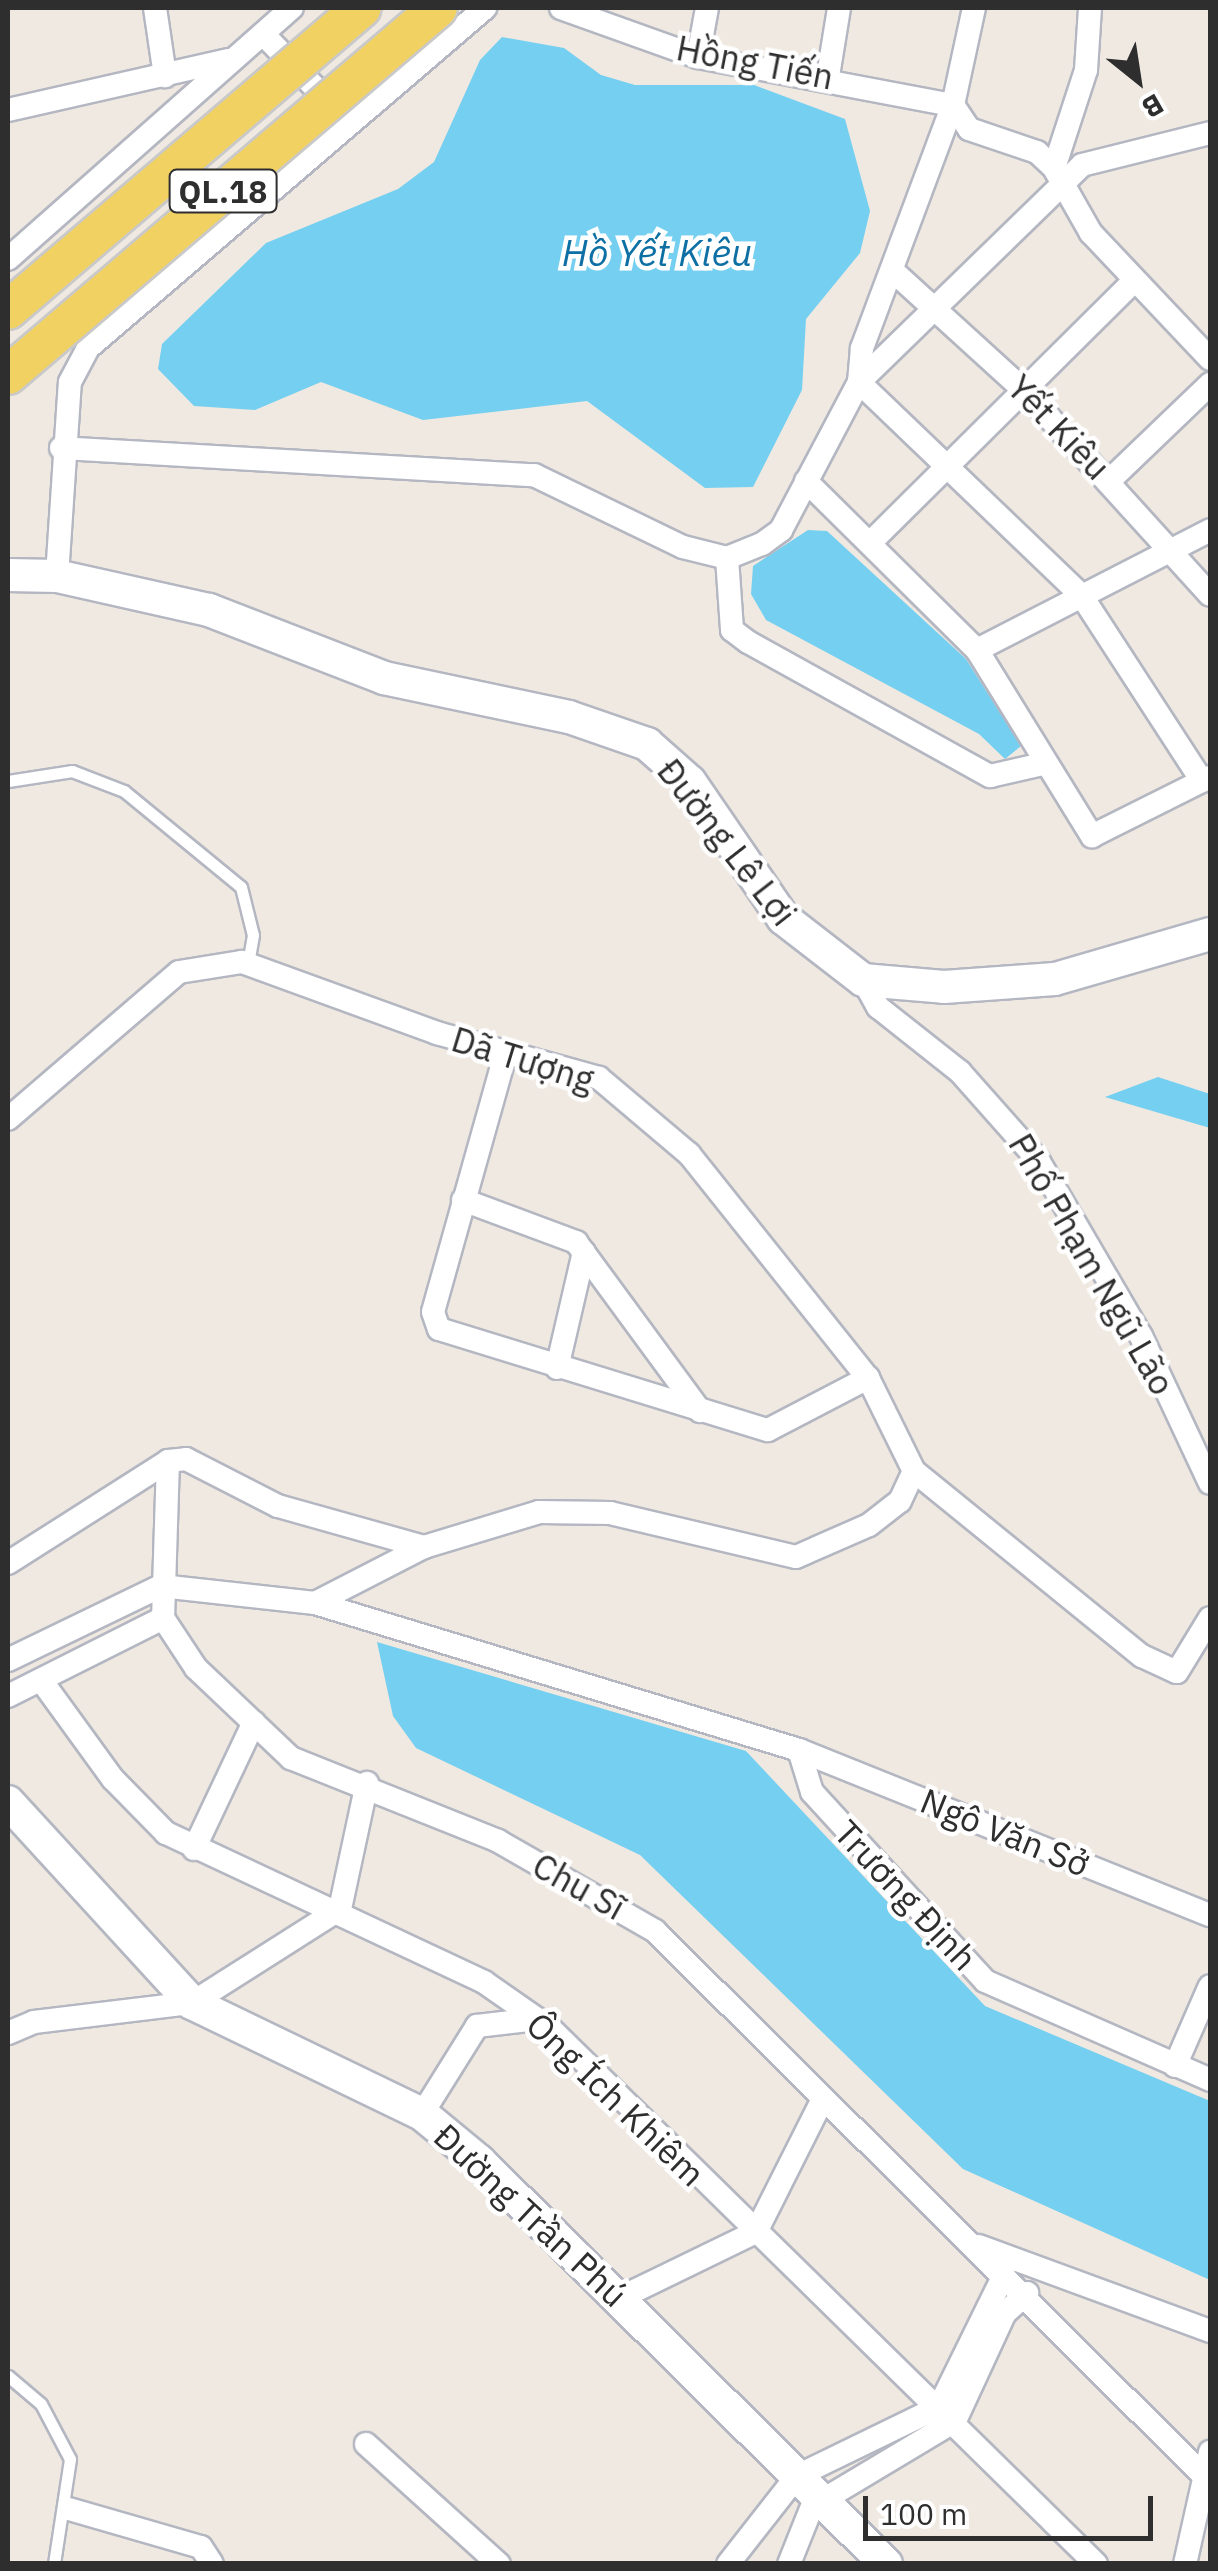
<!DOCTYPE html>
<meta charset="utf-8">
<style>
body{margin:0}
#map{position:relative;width:1218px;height:2571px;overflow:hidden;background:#efe9e1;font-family:"IBM Plex Sans",sans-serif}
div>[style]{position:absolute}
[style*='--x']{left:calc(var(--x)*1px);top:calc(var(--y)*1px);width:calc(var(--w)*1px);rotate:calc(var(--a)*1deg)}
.water>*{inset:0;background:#75cff0}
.roads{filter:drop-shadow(2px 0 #b4b7c1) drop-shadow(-2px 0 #b4b7c1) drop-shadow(0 2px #b4b7c1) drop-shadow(0 -2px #b4b7c1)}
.lane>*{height:11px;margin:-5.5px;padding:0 5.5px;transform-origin:5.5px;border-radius:5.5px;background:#fff}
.street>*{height:22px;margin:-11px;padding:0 11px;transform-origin:11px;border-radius:11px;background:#fff}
.secondary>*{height:32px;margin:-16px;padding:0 16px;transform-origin:16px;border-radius:16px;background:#fff}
.bridges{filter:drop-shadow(2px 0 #c9c9c9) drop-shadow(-2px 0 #c9c9c9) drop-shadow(0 2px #c9c9c9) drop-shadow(0 -2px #c9c9c9)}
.primary-bridge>*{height:38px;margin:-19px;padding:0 19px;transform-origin:19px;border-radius:19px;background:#f2d163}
span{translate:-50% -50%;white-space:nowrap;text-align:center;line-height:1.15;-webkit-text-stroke:9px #fff;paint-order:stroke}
.shield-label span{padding:2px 8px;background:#fff;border:2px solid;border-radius:8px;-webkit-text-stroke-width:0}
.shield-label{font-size:32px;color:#2e2e2e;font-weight:700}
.street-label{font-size:35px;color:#2e2e2e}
.water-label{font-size:38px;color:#0d6fa3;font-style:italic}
.frame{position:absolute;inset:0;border:10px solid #2e2e2e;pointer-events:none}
.north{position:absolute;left:1088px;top:30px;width:100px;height:100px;-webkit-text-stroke:8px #fff;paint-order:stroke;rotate:150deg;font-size:28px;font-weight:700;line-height:40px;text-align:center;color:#2e2e2e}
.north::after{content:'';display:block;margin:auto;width:35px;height:45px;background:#2e2e2e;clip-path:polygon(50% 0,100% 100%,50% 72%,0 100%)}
.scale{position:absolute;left:863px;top:2496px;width:290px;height:45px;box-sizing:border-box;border:5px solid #2e2e2e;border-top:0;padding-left:12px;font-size:30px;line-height:35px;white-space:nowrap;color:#2e2e2e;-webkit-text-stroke:8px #fff;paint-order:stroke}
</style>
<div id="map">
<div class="water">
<i style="clip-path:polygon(502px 37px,564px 48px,601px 75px,635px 85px,754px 85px,845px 119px,870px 211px,860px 253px,806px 319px,802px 390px,753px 487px,705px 488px,587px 401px,423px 420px,321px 382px,255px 410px,194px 406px,158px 369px,162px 344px,266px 243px,398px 189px,434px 162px,480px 60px)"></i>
<i style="clip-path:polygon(808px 530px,827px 531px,966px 659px,1021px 746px,1005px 759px,979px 734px,766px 620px,751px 594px,753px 566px)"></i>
<i style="clip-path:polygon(1158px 1077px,1210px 1094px,1210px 1128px,1105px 1097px)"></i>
<i style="clip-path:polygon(377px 1642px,746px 1751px,985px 2006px,1210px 2101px,1210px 2280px,963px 2169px,640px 1855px,416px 1748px,393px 1716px)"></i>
</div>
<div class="roads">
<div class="lane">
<i style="--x:8;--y:781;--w:65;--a:-8.9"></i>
<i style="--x:72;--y:771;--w:56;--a:21"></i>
<i style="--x:124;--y:791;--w:151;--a:39.4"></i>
<i style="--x:241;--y:887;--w:49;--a:76"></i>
<i style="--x:253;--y:935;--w:27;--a:100"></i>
<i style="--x:8;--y:2376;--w:43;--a:40.3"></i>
<i style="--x:41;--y:2404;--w:62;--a:62.2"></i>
<i style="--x:70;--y:2459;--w:106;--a:98.7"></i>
</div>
<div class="street">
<i style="--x:155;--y:8;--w:69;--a:81.6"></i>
<i style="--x:561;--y:8;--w:145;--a:19.7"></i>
<i style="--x:698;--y:57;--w:259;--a:10.7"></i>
<i style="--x:263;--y:34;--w:106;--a:45.8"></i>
<i style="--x:698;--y:57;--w:50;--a:-79.6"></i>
<i style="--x:828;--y:76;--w:69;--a:-80.8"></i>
<i style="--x:953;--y:105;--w:29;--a:56"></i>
<i style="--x:969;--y:129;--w:72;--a:18.7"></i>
<i style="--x:1037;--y:152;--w:23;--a:43"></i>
<i style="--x:1054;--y:168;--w:75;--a:60.4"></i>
<i style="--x:1091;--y:233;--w:173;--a:46.6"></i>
<i style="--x:8;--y:110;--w:226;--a:-12.8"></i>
<i style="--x:1054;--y:168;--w:103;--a:-71.9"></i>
<i style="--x:1086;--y:70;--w:62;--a:-86.3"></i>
<i style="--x:8;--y:259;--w:379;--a:-41.5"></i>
<i style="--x:894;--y:272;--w:177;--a:42.3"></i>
<i style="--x:1025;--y:391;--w:275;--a:47.8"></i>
<i style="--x:61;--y:448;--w:474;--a:3.3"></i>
<i style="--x:534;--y:475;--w:165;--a:25.8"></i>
<i style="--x:683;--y:547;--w:45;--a:14"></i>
<i style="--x:727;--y:558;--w:38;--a:-22"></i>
<i style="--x:762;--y:544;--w:24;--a:-36"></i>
<i style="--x:781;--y:530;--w:167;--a:-62.2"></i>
<i style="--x:859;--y:382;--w:34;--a:-85"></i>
<i style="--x:862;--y:348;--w:259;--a:-69.5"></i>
<i style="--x:953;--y:105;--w:99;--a:-77.8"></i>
<i style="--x:1110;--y:480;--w:139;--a:-43.8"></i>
<i style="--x:806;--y:481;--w:240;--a:44.7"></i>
<i style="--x:977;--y:650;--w:219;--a:58.3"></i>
<i style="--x:1092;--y:836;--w:132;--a:-26.6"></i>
<i style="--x:871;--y:542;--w:371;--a:-44.8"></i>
<i style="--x:727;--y:558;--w:72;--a:86"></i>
<i style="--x:732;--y:630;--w:20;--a:37"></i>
<i style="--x:748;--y:642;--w:277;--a:29"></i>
<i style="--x:990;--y:776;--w:54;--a:-12.8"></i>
<i style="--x:57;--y:576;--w:194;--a:-86.2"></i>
<i style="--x:70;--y:382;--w:38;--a:-62"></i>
<i style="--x:88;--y:348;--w:523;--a:-40.58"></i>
<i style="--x:977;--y:650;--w:262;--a:-27.2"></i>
<i style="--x:1202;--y:781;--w:221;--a:-123"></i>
<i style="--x:1082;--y:596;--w:309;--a:-136.2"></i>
<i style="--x:859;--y:382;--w:311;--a:-44.2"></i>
<i style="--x:1082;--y:165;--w:132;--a:-14"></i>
<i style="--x:863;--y:980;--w:31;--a:61"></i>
<i style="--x:878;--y:1007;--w:105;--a:38.4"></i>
<i style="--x:960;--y:1072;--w:118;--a:48.4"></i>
<i style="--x:1038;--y:1160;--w:204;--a:59.7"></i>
<i style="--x:1141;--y:1336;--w:162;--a:64.9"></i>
<i style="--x:506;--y:1052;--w:270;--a:105.7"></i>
<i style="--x:433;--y:1312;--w:18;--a:71"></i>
<i style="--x:439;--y:1329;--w:344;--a:17.1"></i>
<i style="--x:768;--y:1430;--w:113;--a:-27.5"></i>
<i style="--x:8;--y:1119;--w:225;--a:-40.7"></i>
<i style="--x:179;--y:972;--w:64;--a:-9"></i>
<i style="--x:242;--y:962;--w:208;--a:20"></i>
<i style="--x:437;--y:1033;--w:168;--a:15.5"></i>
<i style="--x:599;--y:1078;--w:118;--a:40.2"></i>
<i style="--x:689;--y:1154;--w:287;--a:51.4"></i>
<i style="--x:868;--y:1378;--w:104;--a:63.7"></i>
<i style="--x:914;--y:1471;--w:294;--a:39.1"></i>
<i style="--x:1142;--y:1656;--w:38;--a:25"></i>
<i style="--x:1177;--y:1672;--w:63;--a:-58.6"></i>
<i style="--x:463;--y:1200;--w:121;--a:20.4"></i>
<i style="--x:576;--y:1242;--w:210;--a:53.7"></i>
<i style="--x:557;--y:1368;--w:119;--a:-76.9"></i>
<i style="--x:168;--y:1461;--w:157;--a:91.8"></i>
<i style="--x:163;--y:1618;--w:60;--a:56.6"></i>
<i style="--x:196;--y:1668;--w:131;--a:43.5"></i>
<i style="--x:291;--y:1758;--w:223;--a:21.8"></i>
<i style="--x:498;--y:1841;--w:181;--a:29.8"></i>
<i style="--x:655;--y:1931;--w:782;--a:44.79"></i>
<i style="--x:8;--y:1563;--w:190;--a:-32.5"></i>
<i style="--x:168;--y:1461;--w:18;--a:-6"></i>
<i style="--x:186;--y:1459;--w:103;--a:27.1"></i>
<i style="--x:278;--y:1506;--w:152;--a:15.7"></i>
<i style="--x:315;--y:1603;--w:506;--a:16.89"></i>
<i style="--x:799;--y:1750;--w:443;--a:21.9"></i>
<i style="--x:8;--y:1660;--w:170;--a:-25.8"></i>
<i style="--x:161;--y:1586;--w:155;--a:6.3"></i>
<i style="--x:315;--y:1603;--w:123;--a:-27.2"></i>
<i style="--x:424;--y:1547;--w:120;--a:-16.9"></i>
<i style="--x:539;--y:1512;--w:71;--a:0.8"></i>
<i style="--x:610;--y:1513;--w:191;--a:13.3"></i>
<i style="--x:796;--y:1557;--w:80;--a:-23.7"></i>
<i style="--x:869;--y:1525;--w:39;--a:-38"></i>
<i style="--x:900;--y:1501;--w:33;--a:-65"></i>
<i style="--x:41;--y:1680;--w:122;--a:54"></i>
<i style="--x:113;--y:1779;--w:76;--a:45.5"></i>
<i style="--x:166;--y:1833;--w:351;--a:25.1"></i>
<i style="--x:484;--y:1982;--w:80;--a:34.9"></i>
<i style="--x:550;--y:2028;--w:765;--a:44.47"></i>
<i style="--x:8;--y:1696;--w:174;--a:-26.7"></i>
<i style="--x:799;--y:1750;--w:44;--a:72.8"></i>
<i style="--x:812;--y:1792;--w:256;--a:47.5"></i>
<i style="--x:985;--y:1981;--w:246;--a:23.7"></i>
<i style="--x:194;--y:1849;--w:140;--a:-64.7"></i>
<i style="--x:8;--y:2033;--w:28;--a:-23"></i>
<i style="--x:34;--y:2022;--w:159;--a:-6.9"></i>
<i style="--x:192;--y:2003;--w:175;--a:-32.4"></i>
<i style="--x:340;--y:1909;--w:129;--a:-77.9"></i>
<i style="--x:1175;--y:2066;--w:87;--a:-66.4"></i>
<i style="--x:422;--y:2114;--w:104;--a:-58"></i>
<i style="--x:477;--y:2026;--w:60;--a:-6.7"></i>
<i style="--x:979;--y:2246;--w:246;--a:20.2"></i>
<i style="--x:622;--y:2297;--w:149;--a:-25.9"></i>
<i style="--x:756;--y:2232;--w:149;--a:-63.3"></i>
<i style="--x:366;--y:2444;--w:179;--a:42.1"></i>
<i style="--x:823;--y:2500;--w:154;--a:-30.9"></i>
<i style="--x:955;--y:2421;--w:119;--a:-65.2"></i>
<i style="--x:1005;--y:2313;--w:30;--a:-42"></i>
<i style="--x:69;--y:2509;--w:137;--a:16.1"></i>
<i style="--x:201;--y:2547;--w:20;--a:57"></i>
<i style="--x:728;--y:2564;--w:112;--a:-51.9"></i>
<i style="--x:797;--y:2476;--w:158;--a:-25.9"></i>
<i style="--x:939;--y:2407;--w:147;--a:-63.8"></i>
<i style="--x:789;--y:2564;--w:75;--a:-68.2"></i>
<i style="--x:1185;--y:2564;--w:115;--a:-77.4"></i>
</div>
<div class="secondary">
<i style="--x:8;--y:575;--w:49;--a:1.2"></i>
<i style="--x:57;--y:576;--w:156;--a:12.6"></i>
<i style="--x:209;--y:610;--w:188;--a:21.2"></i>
<i style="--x:384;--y:678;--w:189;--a:11.9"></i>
<i style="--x:569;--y:717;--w:83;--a:19.1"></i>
<i style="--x:647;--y:744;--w:57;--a:41.5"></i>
<i style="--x:690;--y:782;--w:165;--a:55.6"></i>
<i style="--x:783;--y:918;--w:101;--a:37.8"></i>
<i style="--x:863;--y:980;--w:81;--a:4.9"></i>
<i style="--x:944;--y:987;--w:111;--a:-4.1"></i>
<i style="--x:1055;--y:979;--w:161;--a:-16.2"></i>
<i style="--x:8;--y:1802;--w:273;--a:47.5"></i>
<i style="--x:192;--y:2003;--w:255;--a:25.8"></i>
<i style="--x:422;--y:2114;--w:74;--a:39.5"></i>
<i style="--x:479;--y:2161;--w:573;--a:44.72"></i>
</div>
</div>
<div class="bridges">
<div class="primary-bridge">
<i style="--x:8;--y:310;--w:465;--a:-40.5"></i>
<i style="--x:8;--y:375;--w:565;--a:-40.48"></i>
</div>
</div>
<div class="shield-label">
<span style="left:223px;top:191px">QL.18</span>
</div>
<div class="street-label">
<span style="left:755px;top:62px;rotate:11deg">Hồng Tiến</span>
<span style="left:1059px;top:427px;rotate:46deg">Yết Kiêu</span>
<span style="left:727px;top:842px;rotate:52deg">Đường Lê Lợi</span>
<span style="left:523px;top:1059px;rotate:17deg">Dã Tượng</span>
<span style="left:1092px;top:1264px;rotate:60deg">Phố Phạm Ngũ Lão</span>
<span style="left:1005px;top:1832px;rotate:22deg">Ngô Văn Sở</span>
<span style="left:579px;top:1886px;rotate:29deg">Chu Sĩ</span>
<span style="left:906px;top:1895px;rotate:47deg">Trương Định</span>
<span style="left:616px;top:2099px;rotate:44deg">Ông Ích Khiêm</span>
<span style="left:531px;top:2215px;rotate:43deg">Đường Trần Phú</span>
</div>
<div class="water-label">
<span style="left:657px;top:252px">Hồ Yết Kiêu</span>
</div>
<div class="frame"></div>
<div class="north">B</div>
<div class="scale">100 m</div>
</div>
